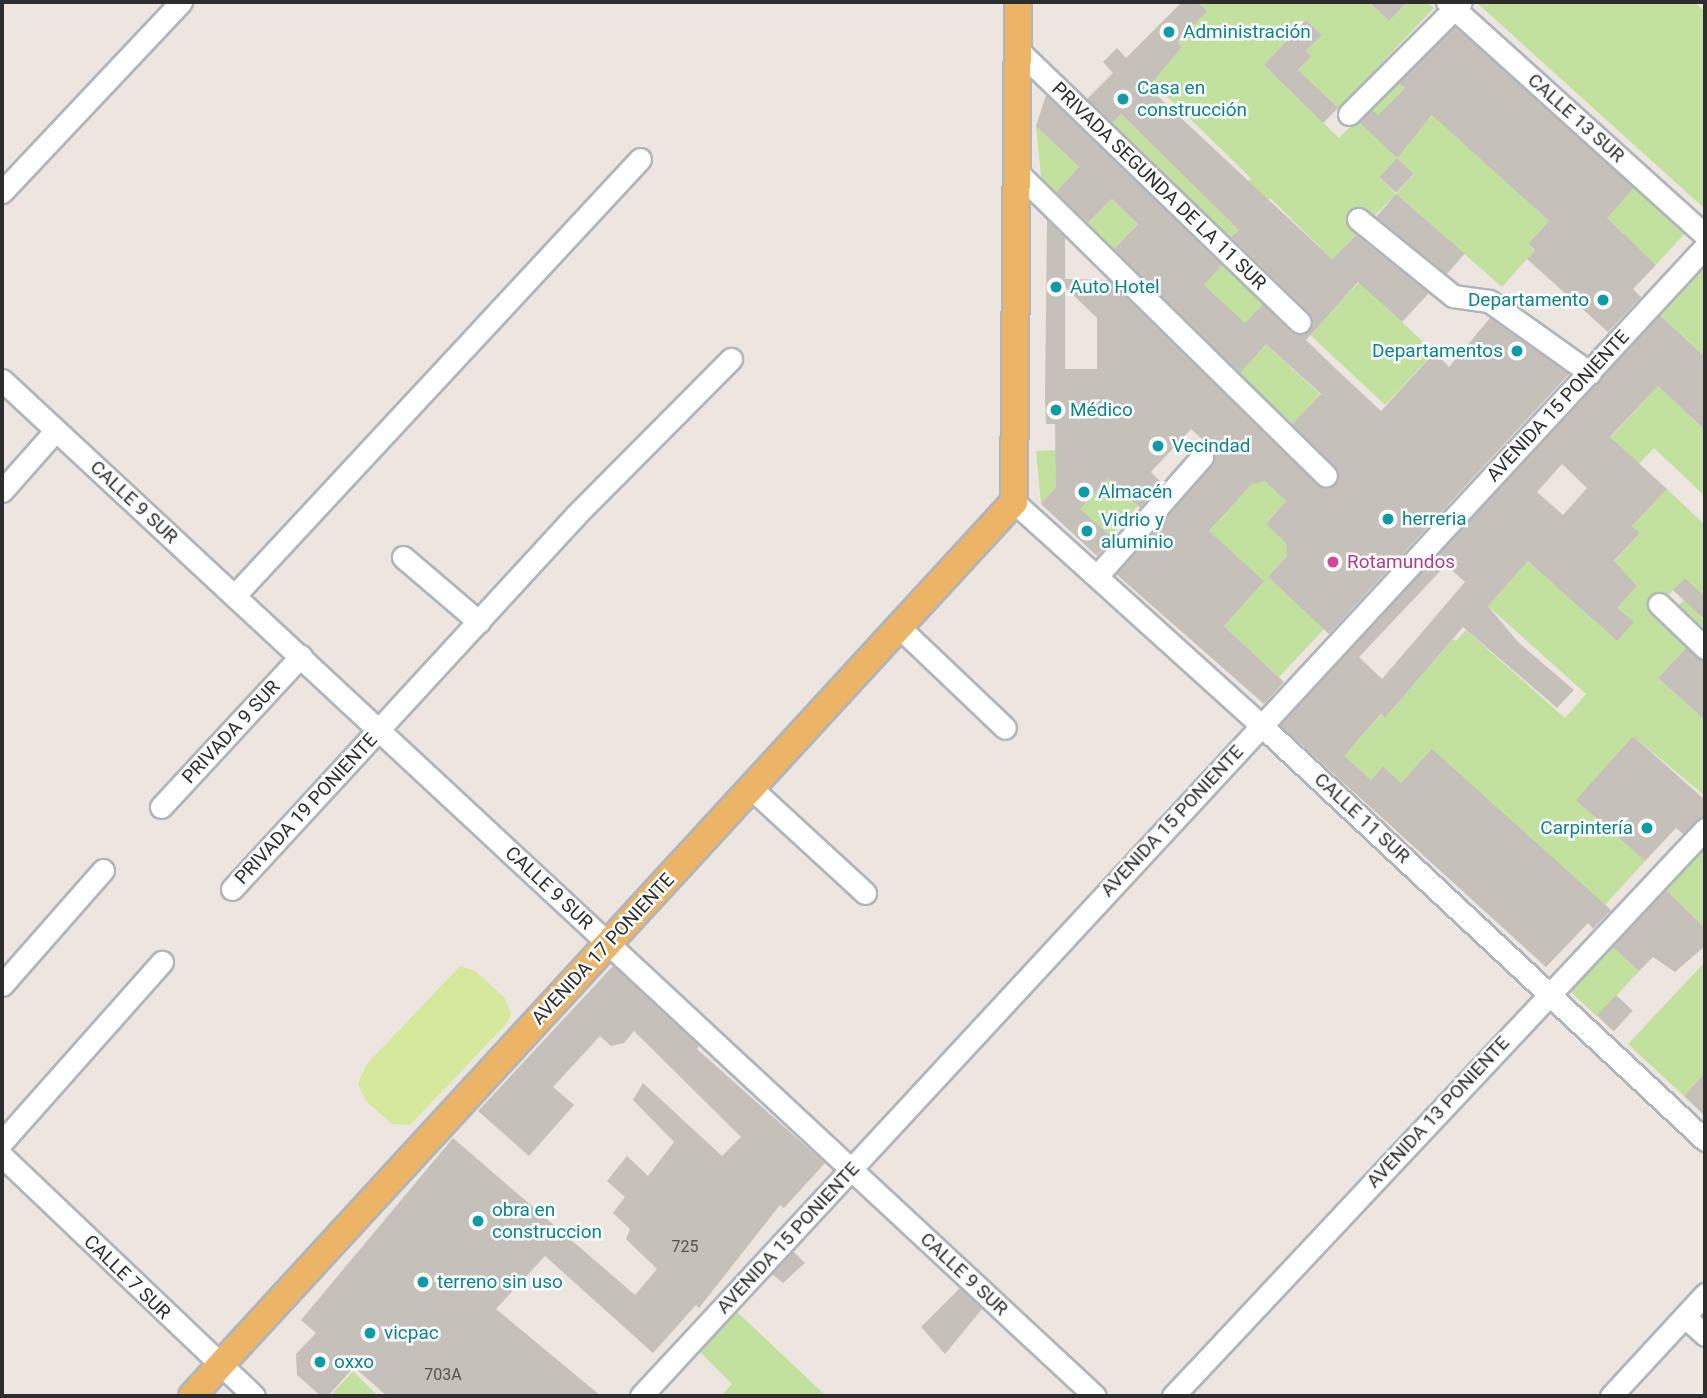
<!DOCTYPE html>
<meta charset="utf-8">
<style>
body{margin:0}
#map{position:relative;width:1707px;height:1398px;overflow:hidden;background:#ede5e0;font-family:Roboto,sans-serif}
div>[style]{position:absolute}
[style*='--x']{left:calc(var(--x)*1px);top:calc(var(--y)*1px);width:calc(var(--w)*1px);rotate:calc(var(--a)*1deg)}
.green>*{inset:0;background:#c2e19f;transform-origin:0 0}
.pitch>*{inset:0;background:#d5e89b}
.building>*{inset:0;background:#c6c0bb;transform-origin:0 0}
.roads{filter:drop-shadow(2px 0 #b0b5bc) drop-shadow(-2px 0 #b0b5bc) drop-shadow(0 2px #b0b5bc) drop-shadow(0 -2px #b0b5bc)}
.minor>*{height:21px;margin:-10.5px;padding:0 10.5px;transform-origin:10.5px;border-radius:10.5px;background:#fff}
.major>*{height:26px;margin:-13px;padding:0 13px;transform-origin:13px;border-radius:13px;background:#ebb467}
.dots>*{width:19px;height:19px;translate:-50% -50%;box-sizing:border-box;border:4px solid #fff;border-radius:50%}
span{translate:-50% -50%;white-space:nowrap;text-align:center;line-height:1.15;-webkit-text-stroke:5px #fff;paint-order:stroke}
.number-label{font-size:16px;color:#535250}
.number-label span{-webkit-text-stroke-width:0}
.culture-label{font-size:19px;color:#0d838f}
.left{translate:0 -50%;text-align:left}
.right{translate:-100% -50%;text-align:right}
.street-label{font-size:19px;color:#2d2d2d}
.hotel-label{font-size:19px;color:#b23c85}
.frame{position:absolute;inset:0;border:4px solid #2d2d2d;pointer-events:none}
</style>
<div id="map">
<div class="green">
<i style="clip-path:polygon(evenodd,1199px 2px,1369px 2px,1389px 21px,1407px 2px,1426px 2px,1434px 8px,1338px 109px,1298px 70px,1311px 56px,1306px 51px,1322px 35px,1306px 20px,1264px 65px,1339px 138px,1357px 120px,1397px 157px,1409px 144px,1369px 107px,1395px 79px,1405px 88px,1384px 109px,1425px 123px,1433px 115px,1549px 221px,1528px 244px,1534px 251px,1502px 287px,1396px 194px,1332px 259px,1270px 198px,1262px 206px,1243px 188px,1251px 178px,1127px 58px,1171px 59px,1182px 47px,1173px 39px,1201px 5px,1199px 2px,1397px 158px,1414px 174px,1396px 194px,1379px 177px,1397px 158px)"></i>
<i style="clip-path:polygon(1476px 2px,1695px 2px,1705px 12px,1705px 209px)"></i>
<i style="clip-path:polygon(1512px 74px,1534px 93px,1524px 104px,1624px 199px,1635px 187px,1685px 233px,1656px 265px,1620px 237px,1623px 233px,1607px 218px,1579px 249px,1489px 101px)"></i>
<i style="clip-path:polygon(1121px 114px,1235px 226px,1245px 223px,1229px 240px,1111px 124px)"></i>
<i style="clip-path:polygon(1036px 126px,1079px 167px,1054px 194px,1042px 185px)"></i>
<i style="left:1112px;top:199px;width:36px;height:37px;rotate:44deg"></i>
<i style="clip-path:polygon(1705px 254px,1705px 357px,1654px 309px)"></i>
<i style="left:1225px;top:262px;width:57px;height:31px;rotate:44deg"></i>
<i style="left:1359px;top:282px;width:103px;height:72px;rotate:43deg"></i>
<i style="left:1266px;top:344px;width:74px;height:40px;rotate:43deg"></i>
<i style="clip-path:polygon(1658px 386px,1705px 430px,1705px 496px,1654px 448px,1639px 464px,1610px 438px)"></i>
<i style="clip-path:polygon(1286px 446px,1301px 460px,1275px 489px,1286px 501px,1266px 524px,1293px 549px,1268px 577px,1324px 629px,1279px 677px,1224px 626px,1251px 595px,1185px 558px)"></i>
<i style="clip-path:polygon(1056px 450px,1068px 473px,1041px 504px,1036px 451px)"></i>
<i style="left:1108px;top:478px;width:41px;height:42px;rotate:43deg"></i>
<i style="clip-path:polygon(evenodd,1667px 489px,1705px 525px,1705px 605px,1698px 613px,1705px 623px,1698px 631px,1675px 609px,1695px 588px,1685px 578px,1654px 610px,1691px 643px,1658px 678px,1705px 720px,1705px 796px,1633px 736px,1577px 800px,1645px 861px,1605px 905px,1401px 783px,1383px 766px,1371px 780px,1365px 776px,1352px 791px,1330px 771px,1381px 715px,1385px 718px,1453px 639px,1456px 641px,1466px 630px,1565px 718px,1586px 694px,1488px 606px,1528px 561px,1556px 586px,1584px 533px,1615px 561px,1640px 533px,1632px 526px,1667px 489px,1614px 562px,1637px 586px,1617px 608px,1633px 622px,1617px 641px,1577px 605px,1614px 562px)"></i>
<i style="clip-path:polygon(1705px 839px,1705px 928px,1661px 885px)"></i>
<i style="left:1607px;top:941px;width:44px;height:62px;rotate:43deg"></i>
<i style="clip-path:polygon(1705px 962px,1705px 1073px,1684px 1096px,1628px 1044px)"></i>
<i style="clip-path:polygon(735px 1310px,826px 1396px,721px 1396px,732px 1384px,697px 1349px)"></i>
<i style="clip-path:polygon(353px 1371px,378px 1396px,330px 1396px)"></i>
</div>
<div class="pitch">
<i style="clip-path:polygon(460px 966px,475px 971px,504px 997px,511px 1013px,507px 1023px,410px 1125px,392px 1124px,366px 1101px,358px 1084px,366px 1065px)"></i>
</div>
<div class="building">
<i style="clip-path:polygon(evenodd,1182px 2px,1197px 2px,1207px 11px,1177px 42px,1182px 47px,1148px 87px,1332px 259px,1356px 235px,1429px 293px,1402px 322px,1358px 282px,1306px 340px,1335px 368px,1381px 411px,1435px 352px,1449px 367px,1490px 318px,1569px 374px,1329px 634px,1268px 577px,1287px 556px,1286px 543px,1266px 524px,1286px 501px,1265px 481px,1252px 484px,1209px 531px,1264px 581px,1224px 626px,1284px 682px,1264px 704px,1116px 574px,1212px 465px,1216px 452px,1191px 429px,1151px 472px,1162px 483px,1140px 508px,1108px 478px,1080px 509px,1113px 538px,1097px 556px,1041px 504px,1056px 487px,1055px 424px,1046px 424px,1045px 397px,1047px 220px,1065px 238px,1065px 279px,1108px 280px,1317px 485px,1329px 489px,1338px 480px,1335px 467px,1292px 424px,1321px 394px,1266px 344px,1240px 373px,1114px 249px,1138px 224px,1112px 199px,1088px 223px,1056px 192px,1079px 167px,1036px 126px,1046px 95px,1222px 265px,1204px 285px,1245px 323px,1263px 304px,1291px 332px,1303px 335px,1310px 331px,1309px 313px,1231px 237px,1239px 230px,1121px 114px,1112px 123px,1087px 99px,1113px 73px,1103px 62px,1117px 48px,1126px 58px,1182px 2px,1065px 287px,1097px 318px,1097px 369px,1065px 369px,1065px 287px)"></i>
<i style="clip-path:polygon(1369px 2px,1407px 2px,1389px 21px)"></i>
<i style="clip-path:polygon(1306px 20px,1322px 35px,1306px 51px,1311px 56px,1298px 70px,1338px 108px,1323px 123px,1264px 65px)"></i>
<i style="clip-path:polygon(1455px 27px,1634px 188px,1607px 218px,1656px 265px,1633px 289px,1641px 297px,1608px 332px,1527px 259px,1535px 250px,1528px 244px,1549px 221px,1432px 115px,1397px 158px,1359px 122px,1372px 109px,1378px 115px,1405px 88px,1399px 83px)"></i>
<i style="left:1397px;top:158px;width:23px;height:26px;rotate:43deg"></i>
<i style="left:1396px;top:194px;width:91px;height:30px;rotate:41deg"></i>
<i style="clip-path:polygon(evenodd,1660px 315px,1705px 357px,1705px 430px,1658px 386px,1610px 437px,1667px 489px,1632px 526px,1640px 533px,1614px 561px,1637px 586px,1617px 608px,1634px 622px,1617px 641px,1528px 561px,1488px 606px,1518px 642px,1574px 690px,1557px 708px,1463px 627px,1385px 718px,1381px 714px,1344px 756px,1371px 780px,1383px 766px,1401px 783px,1432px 749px,1611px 910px,1593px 929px,1588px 923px,1546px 967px,1280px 725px,1660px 315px,1562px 464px,1587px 488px,1563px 515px,1537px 492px,1562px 464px,1660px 315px,1446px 565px,1465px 582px,1382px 679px,1359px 657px,1446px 565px)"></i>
<i style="clip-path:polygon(1685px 578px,1705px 597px,1705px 620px,1673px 590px)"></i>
<i style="clip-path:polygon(1686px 648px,1705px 661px,1705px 720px,1658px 678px)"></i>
<i style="clip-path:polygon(1633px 736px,1705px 800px,1705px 816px,1683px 834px,1676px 828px,1645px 861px,1576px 800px)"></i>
<i style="clip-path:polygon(1666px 890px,1705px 928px,1705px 946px,1675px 972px,1653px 957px,1639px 971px,1613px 947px)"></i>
<i style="clip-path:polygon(613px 966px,699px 1046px,697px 1049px,825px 1163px,784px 1208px,780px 1205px,699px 1308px,696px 1305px,653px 1353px,545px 1256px,496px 1309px,601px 1396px,387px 1396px,354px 1367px,328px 1396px,321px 1396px,297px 1375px,296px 1354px,316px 1333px,301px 1320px,453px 1138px,635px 1295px,657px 1269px,626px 1239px,630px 1229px,613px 1213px,625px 1197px,607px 1181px,627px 1156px,648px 1176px,674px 1142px,633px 1100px,643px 1083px,722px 1156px,741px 1137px,634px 1031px,624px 1043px,611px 1046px,600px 1036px,553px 1087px,574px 1105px,529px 1156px,478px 1111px)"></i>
<i style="left:1616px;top:995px;width:23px;height:28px;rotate:43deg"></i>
<i style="clip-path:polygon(1705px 1073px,1705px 1116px,1684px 1096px)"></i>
<i style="clip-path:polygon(793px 1251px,805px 1263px,783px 1283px,772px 1274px)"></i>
<i style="clip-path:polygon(960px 1288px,982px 1309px,945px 1354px,921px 1327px)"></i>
</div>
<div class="roads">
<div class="minor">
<i style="--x:1447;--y:2;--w:348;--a:42.1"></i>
<i style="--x:1017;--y:49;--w:393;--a:44"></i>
<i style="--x:1349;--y:114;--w:158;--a:-45"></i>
<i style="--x:1017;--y:172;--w:433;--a:44.5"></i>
<i style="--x:2;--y:192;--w:261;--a:-46.7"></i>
<i style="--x:1358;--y:219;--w:122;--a:39"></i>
<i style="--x:1453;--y:296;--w:36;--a:8"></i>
<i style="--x:1489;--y:301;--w:124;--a:35.5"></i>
<i style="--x:2;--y:380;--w:1492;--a:42.91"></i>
<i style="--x:2;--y:491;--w:81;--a:-48.5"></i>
<i style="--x:1014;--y:502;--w:333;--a:42.1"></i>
<i style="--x:1261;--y:725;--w:608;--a:43.07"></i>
<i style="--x:403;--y:557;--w:100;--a:40.5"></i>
<i style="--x:1097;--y:576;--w:159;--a:-48.6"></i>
<i style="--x:235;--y:595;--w:595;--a:-47.11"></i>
<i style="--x:1659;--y:604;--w:64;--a:43.7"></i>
<i style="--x:899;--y:627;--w:146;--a:43.6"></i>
<i style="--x:751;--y:788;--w:155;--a:42.6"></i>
<i style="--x:161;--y:807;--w:206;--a:-47.2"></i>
<i style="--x:232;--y:889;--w:508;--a:-47.39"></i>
<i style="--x:576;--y:515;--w:220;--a:-45.2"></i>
<i style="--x:2;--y:985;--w:153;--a:-48.7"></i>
<i style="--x:2;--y:1142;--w:241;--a:-48.4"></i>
<i style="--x:2;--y:1156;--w:348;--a:43.6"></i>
<i style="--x:1685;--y:1317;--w:27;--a:42"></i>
<i style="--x:641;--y:1396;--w:1566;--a:-47.2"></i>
<i style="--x:1173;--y:1396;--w:778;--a:-46.82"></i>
<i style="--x:1611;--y:1396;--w:139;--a:-47.3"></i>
</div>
<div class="major">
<i style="--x:192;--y:1396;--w:1214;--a:-47.4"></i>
<i style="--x:1014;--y:502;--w:500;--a:-89.54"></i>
</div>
</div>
<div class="dots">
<i style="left:1169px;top:32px;background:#0f9aa8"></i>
<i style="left:1123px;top:99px;background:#0f9aa8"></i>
<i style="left:1056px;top:287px;background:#0f9aa8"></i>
<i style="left:1603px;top:300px;background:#0f9aa8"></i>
<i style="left:1517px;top:351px;background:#0f9aa8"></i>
<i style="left:1056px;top:410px;background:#0f9aa8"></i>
<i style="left:1158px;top:446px;background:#0f9aa8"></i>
<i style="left:1084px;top:492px;background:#0f9aa8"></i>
<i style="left:1388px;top:519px;background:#0f9aa8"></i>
<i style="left:1087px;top:531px;background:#0f9aa8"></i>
<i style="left:1333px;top:562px;background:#d1479c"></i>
<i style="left:1647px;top:828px;background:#0f9aa8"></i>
<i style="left:478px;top:1221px;background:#0f9aa8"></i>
<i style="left:423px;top:1282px;background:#0f9aa8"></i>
<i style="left:370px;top:1333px;background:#0f9aa8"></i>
<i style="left:320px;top:1362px;background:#0f9aa8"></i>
</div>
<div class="number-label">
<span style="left:685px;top:1247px">725</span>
<span style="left:443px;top:1375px">703A</span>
</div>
<div class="culture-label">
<span class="left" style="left:1183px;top:32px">Administración</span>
<span class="left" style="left:1137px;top:99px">Casa en<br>construcción</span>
<span class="left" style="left:1070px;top:287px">Auto Hotel</span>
<span class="right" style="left:1589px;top:300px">Departamento</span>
<span class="right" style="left:1503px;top:351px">Departamentos</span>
<span class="left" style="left:1070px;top:410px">Médico</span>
<span class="left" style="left:1172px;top:446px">Vecindad</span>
<span class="left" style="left:1098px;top:492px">Almacén</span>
<span class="left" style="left:1402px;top:519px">herreria</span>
<span class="left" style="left:1101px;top:531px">Vidrio y<br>aluminio</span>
<span class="right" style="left:1633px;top:828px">Carpintería</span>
<span class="left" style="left:492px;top:1221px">obra en<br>construccion</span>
<span class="left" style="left:437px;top:1282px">terreno sin uso</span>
<span class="left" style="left:384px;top:1333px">vicpac</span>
<span class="left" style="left:334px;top:1362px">oxxo</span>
</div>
<div class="street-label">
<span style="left:1576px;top:118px;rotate:42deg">CALLE 13 SUR</span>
<span style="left:1159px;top:186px;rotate:44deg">PRIVADA SEGUNDA DE LA 11 SUR</span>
<span style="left:1558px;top:406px;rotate:-47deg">AVENIDA 15 PONIENTE</span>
<span style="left:134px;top:502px;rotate:43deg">CALLE 9 SUR</span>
<span style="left:231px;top:732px;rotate:-47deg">PRIVADA 9 SUR</span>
<span style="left:306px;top:809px;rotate:-47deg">PRIVADA 19 PONIENTE</span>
<span style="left:1362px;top:818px;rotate:43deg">CALLE 11 SUR</span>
<span style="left:1172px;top:821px;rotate:-47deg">AVENIDA 15 PONIENTE</span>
<span style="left:549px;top:888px;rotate:43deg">CALLE 9 SUR</span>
<span style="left:603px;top:949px;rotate:-47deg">AVENIDA 17 PONIENTE</span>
<span style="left:1438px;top:1112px;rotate:-47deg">AVENIDA 13 PONIENTE</span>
<span style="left:788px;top:1238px;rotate:-47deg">AVENIDA 15 PONIENTE</span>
<span style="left:964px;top:1274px;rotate:43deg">CALLE 9 SUR</span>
<span style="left:127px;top:1277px;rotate:44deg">CALLE 7 SUR</span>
</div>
<div class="hotel-label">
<span class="left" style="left:1347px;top:562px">Rotamundos</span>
</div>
<div class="frame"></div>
</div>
